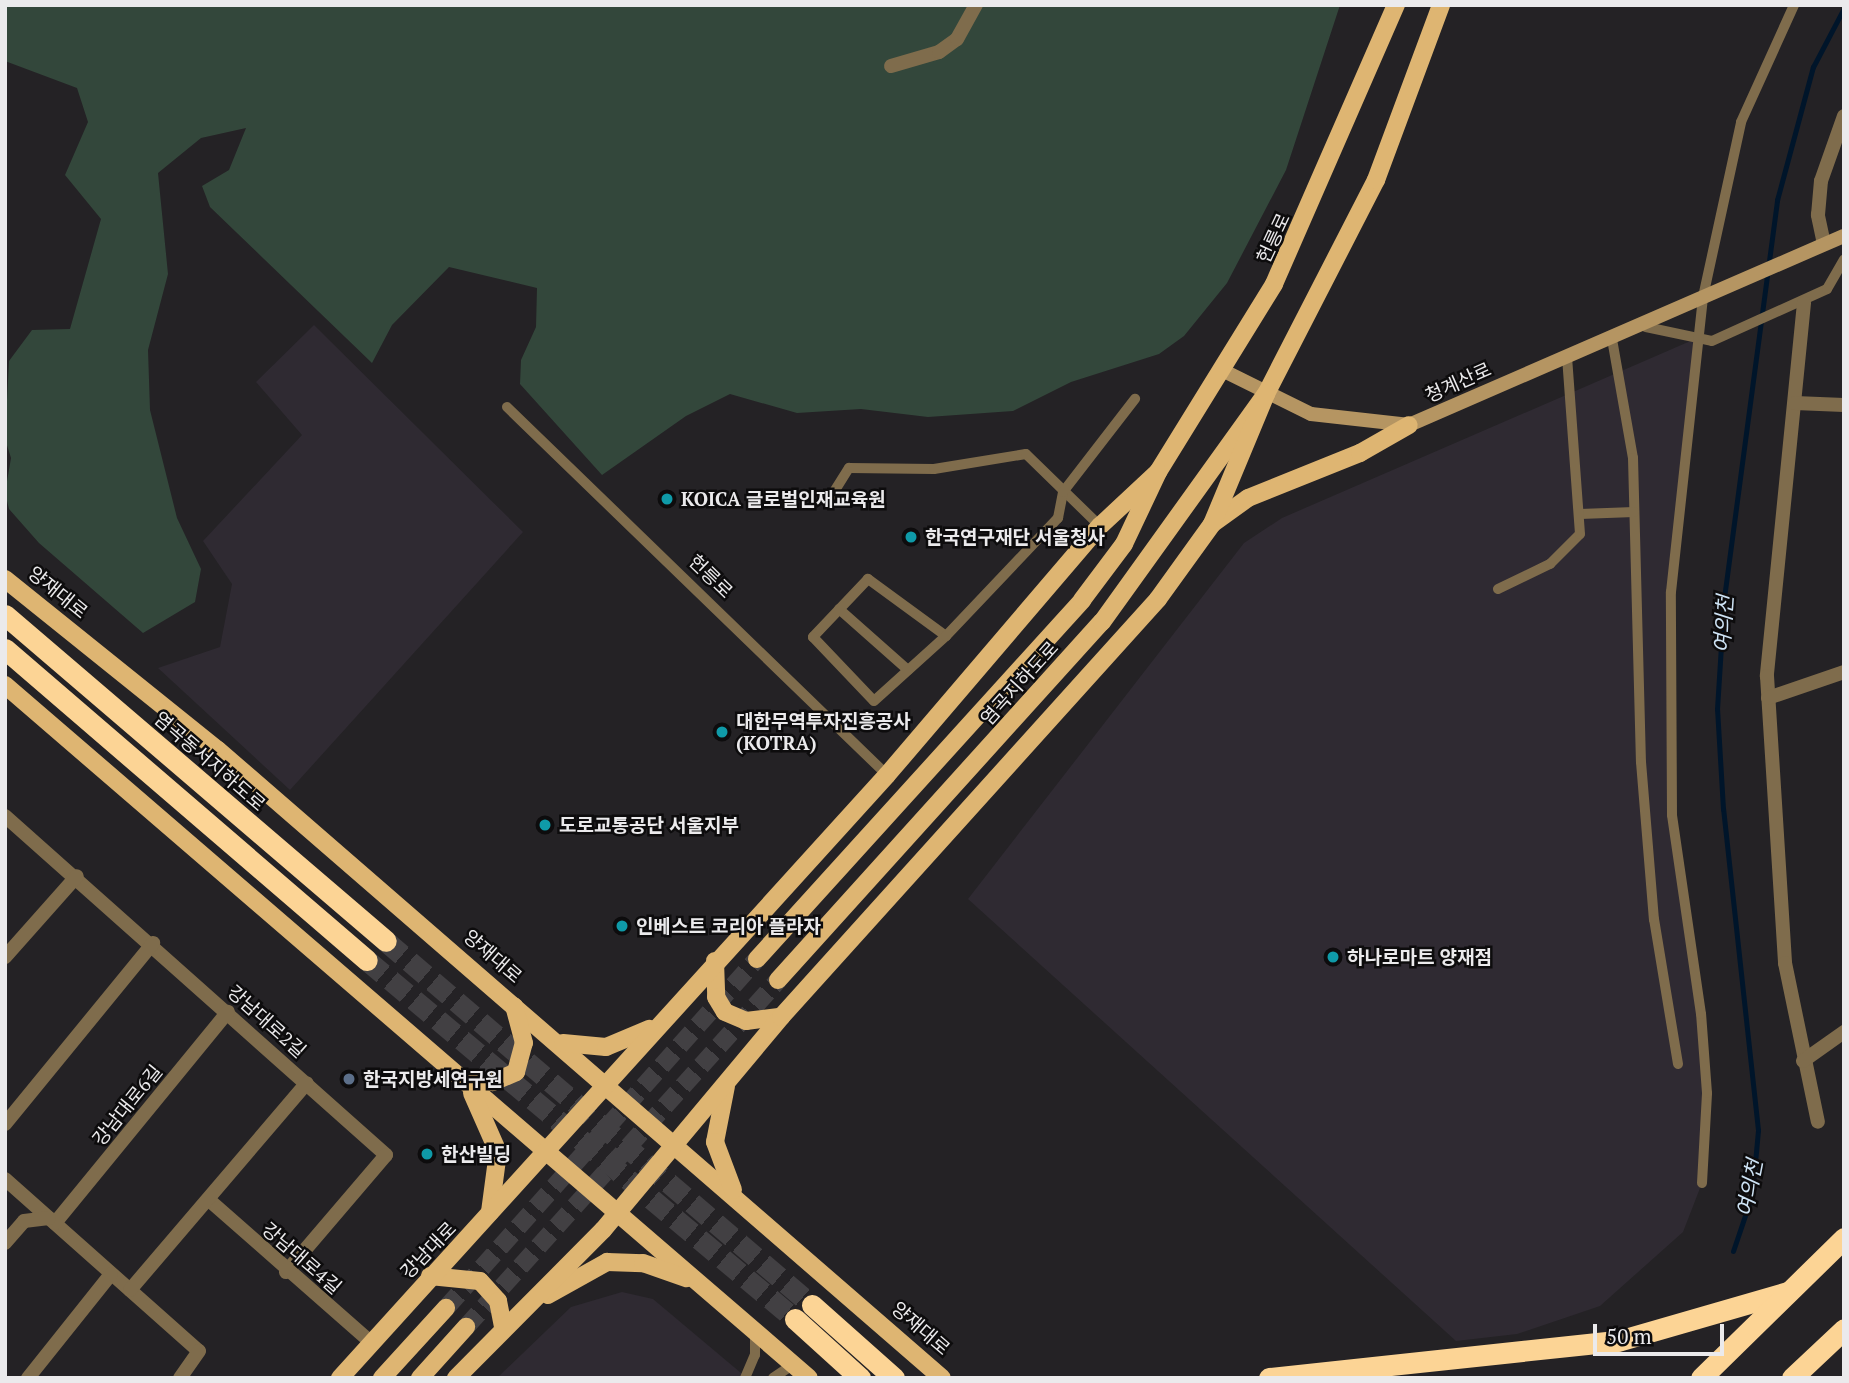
<!DOCTYPE html>
<meta charset="utf-8">
<style>
body{margin:0}
#map{position:relative;width:1849px;height:1383px;overflow:hidden;background:#242225;font-family:"PT Serif","Noto Sans KR",serif}
div>[style]{position:absolute}
[style*='--x']{left:calc(var(--x)*1px);top:calc(var(--y)*1px);width:calc(var(--w)*1px);rotate:calc(var(--a)*1deg)}
.built>*{inset:0;background:#2f2a32}
.green>*{inset:0;background:#33473b}
.stream>*{height:5px;margin:-2.5px;padding:0 2.5px;transform-origin:2.5px;border-radius:2.5px;background:#00152a}
.primary-tunnel>*{height:18px;margin-top:-9px;transform-origin:0;background:repeating-linear-gradient(90deg,#424043 0 18px,transparent 0 27px)}
.highway-tunnel>*{height:21px;margin-top:-10.5px;transform-origin:0;background:repeating-linear-gradient(90deg,#424043 0 21px,transparent 0 31px)}
.lane>*{height:10px;margin:-5px;padding:0 5px;transform-origin:5px;border-radius:5px;background:#7f6c4c}
.street>*{height:14px;margin:-7px;padding:0 7px;transform-origin:7px;border-radius:7px;background:#7f6c4c}
.secondary>*{height:14px;margin:-7px;padding:0 7px;transform-origin:7px;border-radius:7px;background:#b59562}
.primary>*{height:18px;margin:-9px;padding:0 9px;transform-origin:9px;border-radius:9px;background:#deb572}
.highway>*{height:21px;margin:-10.5px;padding:0 10.5px;transform-origin:10.5px;border-radius:10.5px;background:#fcd495}
.dots>*{width:19px;height:19px;translate:-50% -50%;box-sizing:border-box;border:4px solid #0d0c0d;border-radius:50%}
span{translate:-50% -50%;white-space:nowrap;text-align:center;line-height:1.15;-webkit-text-stroke:5px #0d0c0d;paint-order:stroke}
.street-label{font-size:19px;color:#ebeaec}
.poi-label{font-size:19px;color:#ebeaec;font-weight:700}
.left{translate:0 -50%;text-align:left}
.water-label{font-size:21px;color:#cee3f5;font-style:italic}
.frame{position:absolute;inset:0;border:7px solid #ebeaec;pointer-events:none}
.scale{position:absolute;left:1593px;top:1324px;width:131px;height:32px;box-sizing:border-box;border:4px solid #ebeaec;border-top:0;padding-left:9px;font-size:21px;line-height:24px;white-space:nowrap;color:#ebeaec;-webkit-text-stroke:5px #0d0c0d;paint-order:stroke}
</style>
<div id="map">
<div class="built">
<i style="clip-path:polygon(314px 325px,523px 532px,290px 790px,158px 668px,220px 647px,232px 584px,203px 541px,302px 435px,256px 382px)"></i>
<i style="clip-path:polygon(1702px 336px,1671px 592px,1672px 815px,1707px 1093px,1702px 1183px,1683px 1232px,1600px 1306px,1517px 1334px,1456px 1341px,968px 899px,1244px 543px,1282px 518px)"></i>
<i style="clip-path:polygon(622px 1292px,653px 1299px,747px 1378px,497px 1378px,571px 1307px)"></i>
</div>
<div class="green">
<i style="clip-path:polygon(5px 5px,1340px 5px,1286px 170px,1227px 283px,1184px 336px,1159px 354px,1071px 382px,1013px 411px,928px 417px,861px 409px,797px 413px,730px 394px,686px 416px,602px 475px,520px 384px,521px 360px,536px 327px,537px 288px,449px 267px,392px 325px,372px 363px,210px 207px,202px 186px,229px 170px,246px 128px,201px 138px,158px 173px,168px 274px,148px 350px,150px 410px,177px 518px,201px 569px,195px 602px,143px 633px,39px 543px,9px 509px,5px 493px,11px 458px,5px 439px,9px 361px,32px 330px,70px 329px,101px 219px,65px 175px,88px 122px,77px 88px,5px 61px)"></i>
</div>
<div class="stream">
<i style="--x:1733;--y:1251;--w:59;--a:-71.3"></i>
<i style="--x:1752;--y:1195;--w:65;--a:-84.7"></i>
<i style="--x:1758;--y:1130;--w:323;--a:-96.2"></i>
<i style="--x:1723;--y:809;--w:100;--a:-93.4"></i>
<i style="--x:1717;--y:709;--w:111;--a:-86.4"></i>
<i style="--x:1724;--y:598;--w:402;--a:-82.4"></i>
<i style="--x:1777;--y:200;--w:138;--a:-74.9"></i>
<i style="--x:1813;--y:67;--w:67;--a:-62.3"></i>
</div>
<div class="primary-tunnel">
<i style="--x:446;--y:1308;--w:467;--a:-48.3"></i>
<i style="--x:466;--y:1327;--w:467;--a:-48"></i>
</div>
<div class="highway-tunnel">
<i style="--x:386;--y:941;--w:560;--a:40.51"></i>
<i style="--x:367;--y:960;--w:559;--a:39.99"></i>
</div>
<div class="lane">
<i style="--x:1646;--y:327;--w:67;--a:12"></i>
<i style="--x:1712;--y:341;--w:126;--a:-24.3"></i>
<i style="--x:1827;--y:289;--w:34;--a:-60"></i>
<i style="--x:1612;--y:339;--w:121;--a:80"></i>
<i style="--x:1633;--y:458;--w:304;--a:88.5"></i>
<i style="--x:1641;--y:762;--w:158;--a:85.3"></i>
<i style="--x:1654;--y:919;--w:147;--a:80.6"></i>
<i style="--x:507;--y:407;--w:529;--a:44.08"></i>
<i style="--x:832;--y:495;--w:32;--a:-58"></i>
<i style="--x:849;--y:468;--w:85;--a:0.7"></i>
<i style="--x:934;--y:469;--w:93;--a:-9.3"></i>
<i style="--x:1026;--y:454;--w:103;--a:44.2"></i>
<i style="--x:1580;--y:514;--w:54;--a:-2.1"></i>
<i style="--x:1498;--y:589;--w:58;--a:-25.7"></i>
<i style="--x:1550;--y:564;--w:42;--a:-45"></i>
<i style="--x:1580;--y:534;--w:179;--a:-94.2"></i>
<i style="--x:839;--y:609;--w:92;--a:41.5"></i>
<i style="--x:946;--y:636;--w:97;--a:-143.8"></i>
<i style="--x:868;--y:579;--w:80;--a:133.5"></i>
<i style="--x:813;--y:637;--w:88;--a:46.4"></i>
<i style="--x:874;--y:701;--w:97;--a:-42.1"></i>
<i style="--x:946;--y:636;--w:163;--a:-46.5"></i>
<i style="--x:1058;--y:518;--w:26;--a:-79"></i>
<i style="--x:1063;--y:492;--w:118;--a:-52.3"></i>
<i style="--x:1702;--y:1183;--w:90;--a:-86.8"></i>
<i style="--x:1707;--y:1093;--w:79;--a:-94.3"></i>
<i style="--x:1701;--y:1014;--w:201;--a:-98.3"></i>
<i style="--x:1672;--y:815;--w:223;--a:-90.3"></i>
<i style="--x:1671;--y:592;--w:297;--a:-83.8"></i>
<i style="--x:1703;--y:297;--w:179;--a:-77.7"></i>
<i style="--x:1741;--y:122;--w:128;--a:-65.6"></i>
<i style="--x:745;--y:1378;--w:25;--a:-67"></i>
<i style="--x:755;--y:1355;--w:23;--a:-90"></i>
<i style="--x:773;--y:1378;--w:25;--a:-34"></i>
</div>
<div class="street">
<i style="--x:891;--y:66;--w:50;--a:-16.3"></i>
<i style="--x:939;--y:52;--w:22;--a:-36"></i>
<i style="--x:957;--y:39;--w:39;--a:-61"></i>
<i style="--x:1824;--y:244;--w:30;--a:-102"></i>
<i style="--x:1818;--y:215;--w:34;--a:-85"></i>
<i style="--x:1821;--y:181;--w:69;--a:-70.5"></i>
<i style="--x:1804;--y:303;--w:375;--a:95.7"></i>
<i style="--x:1767;--y:676;--w:288;--a:86.4"></i>
<i style="--x:1785;--y:963;--w:162;--a:78.3"></i>
<i style="--x:1795;--y:403;--w:49;--a:2.3"></i>
<i style="--x:1768;--y:698;--w:80;--a:-18.9"></i>
<i style="--x:5;--y:816;--w:510;--a:41.66"></i>
<i style="--x:386;--y:1155;--w:154;--a:130.5"></i>
<i style="--x:5;--y:957;--w:108;--a:-48.4"></i>
<i style="--x:1803;--y:1061;--w:50;--a:-35.3"></i>
<i style="--x:5;--y:1124;--w:234;--a:-50.7"></i>
<i style="--x:5;--y:1179;--w:259;--a:41.6"></i>
<i style="--x:199;--y:1351;--w:33;--a:125"></i>
<i style="--x:209;--y:1200;--w:217;--a:41.3"></i>
<i style="--x:55;--y:1223;--w:273;--a:-50.7"></i>
<i style="--x:5;--y:1243;--w:29;--a:-49"></i>
<i style="--x:24;--y:1221;--w:25;--a:-7"></i>
<i style="--x:130;--y:1290;--w:272;--a:-49.5"></i>
<i style="--x:28;--y:1378;--w:133;--a:-51.4"></i>
</div>
<div class="secondary">
<i style="--x:1224;--y:371;--w:97;--a:26.3"></i>
<i style="--x:1311;--y:414;--w:99;--a:6.4"></i>
<i style="--x:1409;--y:425;--w:474;--a:-23.5"></i>
</div>
<div class="primary">
<i style="--x:1212;--y:524;--w:44;--a:-35.8"></i>
<i style="--x:1248;--y:498;--w:121;--a:-21.9"></i>
<i style="--x:1360;--y:453;--w:56;--a:-29.7"></i>
<i style="--x:5;--y:579;--w:273;--a:38.8"></i>
<i style="--x:218;--y:750;--w:958;--a:40.94"></i>
<i style="--x:5;--y:685;--w:1061;--a:40.76"></i>
<i style="--x:757;--y:959;--w:484;--a:-47.8"></i>
<i style="--x:1082;--y:600;--w:70;--a:-53.1"></i>
<i style="--x:1124;--y:544;--w:80;--a:-64.7"></i>
<i style="--x:1158;--y:472;--w:221;--a:-58.3"></i>
<i style="--x:1274;--y:284;--w:305;--a:-66.4"></i>
<i style="--x:715;--y:961;--w:36;--a:88"></i>
<i style="--x:716;--y:997;--w:17;--a:59"></i>
<i style="--x:725;--y:1012;--w:23;--a:23"></i>
<i style="--x:746;--y:1021;--w:35;--a:-7"></i>
<i style="--x:778;--y:980;--w:483;--a:-47.9"></i>
<i style="--x:1102;--y:622;--w:281;--a:-54.3"></i>
<i style="--x:1266;--y:394;--w:241;--a:-62.8"></i>
<i style="--x:1376;--y:180;--w:187;--a:-69.6"></i>
<i style="--x:563;--y:1043;--w:43;--a:5.3"></i>
<i style="--x:606;--y:1047;--w:47;--a:-22.7"></i>
<i style="--x:463;--y:1078;--w:30;--a:8"></i>
<i style="--x:493;--y:1082;--w:25;--a:-23"></i>
<i style="--x:516;--y:1072;--w:30;--a:-75"></i>
<i style="--x:524;--y:1043;--w:38;--a:-105"></i>
<i style="--x:726;--y:1086;--w:57;--a:101.1"></i>
<i style="--x:715;--y:1142;--w:51;--a:69.4"></i>
<i style="--x:472;--y:1093;--w:64;--a:66.2"></i>
<i style="--x:498;--y:1152;--w:61;--a:97.6"></i>
<i style="--x:430;--y:1276;--w:50;--a:5.7"></i>
<i style="--x:480;--y:1281;--w:27;--a:48"></i>
<i style="--x:498;--y:1301;--w:25;--a:79"></i>
<i style="--x:548;--y:1295;--w:68;--a:-29.2"></i>
<i style="--x:607;--y:1262;--w:36;--a:2"></i>
<i style="--x:643;--y:1263;--w:46;--a:19.2"></i>
<i style="--x:340;--y:1378;--w:814;--a:-47.79"></i>
<i style="--x:887;--y:775;--w:328;--a:-49.5"></i>
<i style="--x:1100;--y:526;--w:79;--a:-43"></i>
<i style="--x:382;--y:1378;--w:95;--a:-47.6"></i>
<i style="--x:420;--y:1378;--w:69;--a:-48"></i>
<i style="--x:456;--y:1378;--w:209;--a:-45.2"></i>
<i style="--x:603;--y:1230;--w:278;--a:-50.1"></i>
<i style="--x:781;--y:1017;--w:563;--a:-47.95"></i>
<i style="--x:1158;--y:599;--w:92;--a:-54.2"></i>
<i style="--x:1212;--y:524;--w:141;--a:-67.4"></i>
</div>
<div class="highway">
<i style="--x:5;--y:615;--w:501;--a:40.55"></i>
<i style="--x:5;--y:649;--w:477;--a:40.7"></i>
<i style="--x:812;--y:1305;--w:110;--a:41.7"></i>
<i style="--x:795;--y:1319;--w:88;--a:42.2"></i>
<i style="--x:1269;--y:1378;--w:351;--a:-6.1"></i>
<i style="--x:1618;--y:1341;--w:177;--a:-16.1"></i>
<i style="--x:1701;--y:1378;--w:200;--a:-44.4"></i>
<i style="--x:1792;--y:1378;--w:71;--a:-43.3"></i>
</div>
<div class="dots">
<i style="left:667px;top:499px;background:#0f9aa8"></i>
<i style="left:911px;top:537px;background:#0f9aa8"></i>
<i style="left:722px;top:732px;background:#0f9aa8"></i>
<i style="left:545px;top:825px;background:#0f9aa8"></i>
<i style="left:622px;top:926px;background:#0f9aa8"></i>
<i style="left:1333px;top:957px;background:#0f9aa8"></i>
<i style="left:349px;top:1079px;background:#5c6f8a"></i>
<i style="left:427px;top:1154px;background:#0f9aa8"></i>
</div>
<div class="street-label">
<span style="left:1273px;top:238px;rotate:-65deg">헌릉로</span>
<span style="left:1458px;top:382px;rotate:-24deg">청계산로</span>
<span style="left:711px;top:576px;rotate:44deg">헌릉로</span>
<span style="left:58px;top:592px;rotate:39deg">양재대로</span>
<span style="left:1019px;top:683px;rotate:-48deg">염곡지하도로</span>
<span style="left:210px;top:761px;rotate:41deg">염곡동서지하도로</span>
<span style="left:493px;top:956px;rotate:41deg">양재대로</span>
<span style="left:267px;top:1021px;rotate:42deg">강남대로2길</span>
<span style="left:127px;top:1105px;rotate:-51deg">강남대로6길</span>
<span style="left:428px;top:1250px;rotate:-46deg">강남대로</span>
<span style="left:302px;top:1258px;rotate:41deg">강남대로4길</span>
<span style="left:921px;top:1328px;rotate:41deg">양재대로</span>
</div>
<div class="poi-label">
<span class="left" style="left:681px;top:499px">KOICA 글로벌인재교육원</span>
<span class="left" style="left:925px;top:537px">한국연구재단 서울청사</span>
<span class="left" style="left:736px;top:732px">대한무역투자진흥공사<br>(KOTRA)</span>
<span class="left" style="left:559px;top:825px">도로교통공단 서울지부</span>
<span class="left" style="left:636px;top:926px">인베스트 코리아 플라자</span>
<span class="left" style="left:1347px;top:957px">하나로마트 양재점</span>
<span class="left" style="left:363px;top:1079px">한국지방세연구원</span>
<span class="left" style="left:441px;top:1154px">한산빌딩</span>
</div>
<div class="water-label">
<span style="left:1723px;top:624px;rotate:-86deg">여의천</span>
<span style="left:1749px;top:1188px;rotate:-79deg">여의천</span>
</div>
<div class="frame"></div>
<div class="scale">50 m</div>
</div>
